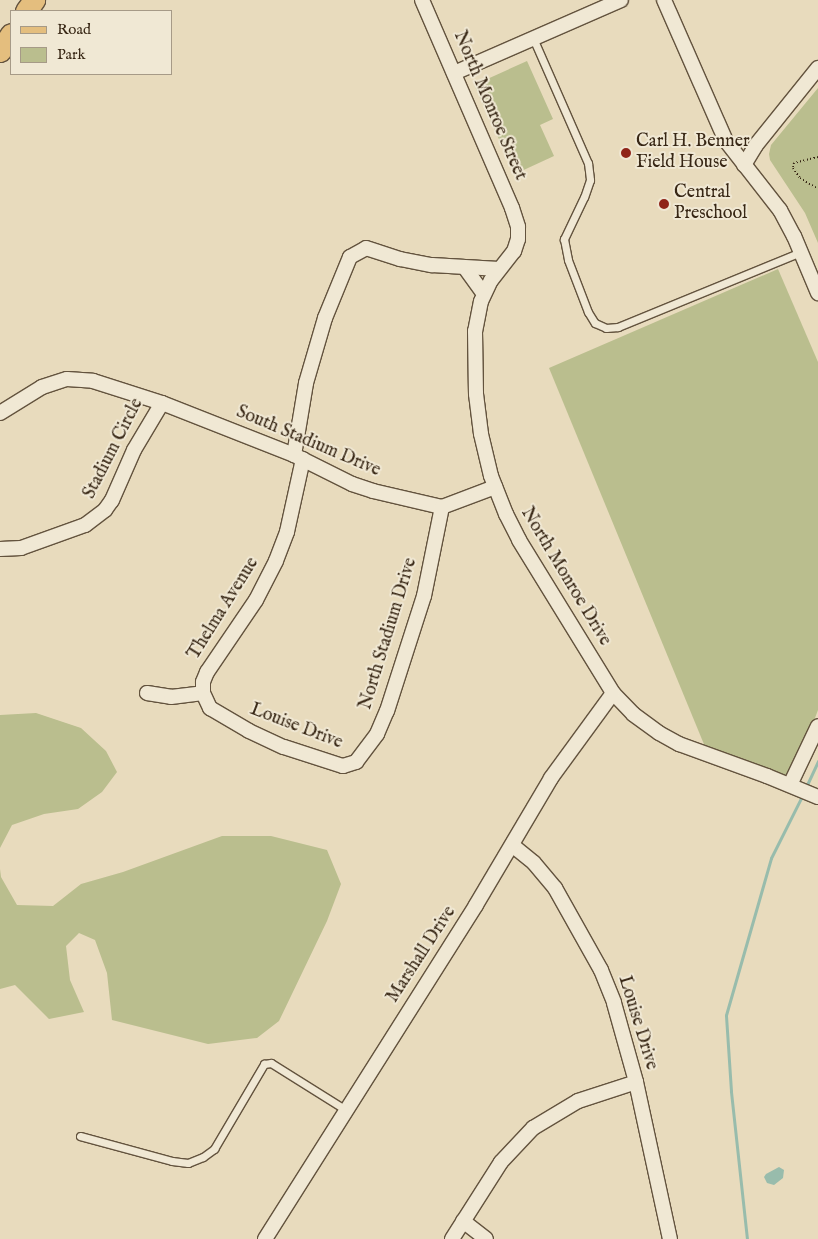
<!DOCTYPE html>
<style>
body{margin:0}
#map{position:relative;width:818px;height:1239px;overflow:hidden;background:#e8dbbd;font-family:"IM FELL English",serif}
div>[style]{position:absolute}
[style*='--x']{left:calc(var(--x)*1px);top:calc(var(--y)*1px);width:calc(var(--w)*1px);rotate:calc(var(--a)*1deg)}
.green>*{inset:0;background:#babe8e}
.water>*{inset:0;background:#98bcac}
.stream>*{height:3px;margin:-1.5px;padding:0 1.5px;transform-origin:1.5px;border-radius:1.5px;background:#98bcac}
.path>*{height:2px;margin-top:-1px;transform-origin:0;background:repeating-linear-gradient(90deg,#372614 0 1px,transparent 0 3.5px)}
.roads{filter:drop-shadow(1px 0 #63533e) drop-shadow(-1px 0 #63533e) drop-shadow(0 1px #63533e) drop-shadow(0 -1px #63533e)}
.lane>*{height:7px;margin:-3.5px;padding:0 3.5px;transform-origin:3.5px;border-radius:3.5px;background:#f0e8d4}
.street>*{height:14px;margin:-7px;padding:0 7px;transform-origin:7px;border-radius:7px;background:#f0e8d4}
.primary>*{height:21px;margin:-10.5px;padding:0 10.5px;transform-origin:10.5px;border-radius:10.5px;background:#e4be7e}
.dots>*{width:14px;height:14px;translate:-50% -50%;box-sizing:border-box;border:2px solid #f0e8d4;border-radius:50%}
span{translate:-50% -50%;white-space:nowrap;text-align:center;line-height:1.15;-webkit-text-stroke:4px #f0e8d4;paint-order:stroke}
.street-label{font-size:18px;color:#372614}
.poi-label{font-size:18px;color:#372614}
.left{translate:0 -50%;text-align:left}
.legend{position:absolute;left:10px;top:10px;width:162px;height:65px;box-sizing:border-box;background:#f0e8d4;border:1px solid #a69a87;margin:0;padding:6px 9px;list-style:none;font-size:15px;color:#372614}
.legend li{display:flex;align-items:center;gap:10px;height:25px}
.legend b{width:25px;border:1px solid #a69a87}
</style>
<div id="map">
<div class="green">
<i style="clip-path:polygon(527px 61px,553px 119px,540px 125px,554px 156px,515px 174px,474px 85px)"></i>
<i style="clip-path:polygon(818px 88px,818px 243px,805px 213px,770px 160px,769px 154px,771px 145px)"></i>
<i style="clip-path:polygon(778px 269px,818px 362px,818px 710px,790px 785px,708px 754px,549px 368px)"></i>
<i style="clip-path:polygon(36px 713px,81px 728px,106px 751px,117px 772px,102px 792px,78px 809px,44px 814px,12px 825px,0 848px,0 715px)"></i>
<i style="clip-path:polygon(222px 836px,271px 836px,327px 850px,341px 884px,327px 921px,279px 1021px,257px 1038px,208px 1044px,112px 1020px,107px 973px,95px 940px,79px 933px,66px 946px,70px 980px,84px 1012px,49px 1019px,15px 985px,0 989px,0 869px,1px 877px,17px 905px,53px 906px,81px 884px,123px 872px)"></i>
</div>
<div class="water">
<i style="clip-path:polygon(779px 1167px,784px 1170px,783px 1178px,774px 1185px,767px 1183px,764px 1177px,766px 1174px)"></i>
</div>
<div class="stream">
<i style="--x:805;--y:789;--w:31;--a:-65"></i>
<i style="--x:747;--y:1239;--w:149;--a:-96.2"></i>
<i style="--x:731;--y:1091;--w:76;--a:-93.8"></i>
<i style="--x:726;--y:1015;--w:163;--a:-74"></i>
<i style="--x:771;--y:858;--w:72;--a:-63.4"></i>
</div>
<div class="path">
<i style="--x:818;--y:157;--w:25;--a:166"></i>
<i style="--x:794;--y:163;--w:5;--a:101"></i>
<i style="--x:793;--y:168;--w:12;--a:55"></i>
<i style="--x:800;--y:178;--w:21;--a:31"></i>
</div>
<div class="roads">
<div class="lane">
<i style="--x:533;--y:38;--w:137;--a:66.3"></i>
<i style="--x:588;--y:163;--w:17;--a:83"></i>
<i style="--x:590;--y:180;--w:18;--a:109"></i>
<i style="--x:584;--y:197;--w:47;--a:115.5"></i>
<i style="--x:564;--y:239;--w:21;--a:79"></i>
<i style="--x:568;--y:260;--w:56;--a:69"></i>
<i style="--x:588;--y:312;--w:13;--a:58"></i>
<i style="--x:595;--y:323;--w:12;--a:24"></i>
<i style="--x:606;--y:328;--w:12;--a:-5"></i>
<i style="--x:618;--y:327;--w:198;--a:-22.3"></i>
<i style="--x:80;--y:1136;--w:95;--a:15.2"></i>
<i style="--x:172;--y:1161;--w:16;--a:7"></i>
<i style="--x:188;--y:1163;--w:16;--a:-22"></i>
<i style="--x:203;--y:1157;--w:14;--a:-36"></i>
<i style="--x:214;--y:1149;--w:99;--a:-59.5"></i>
<i style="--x:264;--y:1064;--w:7;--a:-8"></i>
<i style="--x:271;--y:1063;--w:89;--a:32.1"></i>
</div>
<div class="street">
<i style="--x:422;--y:0;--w:227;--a:66.6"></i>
<i style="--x:512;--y:208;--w:20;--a:72"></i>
<i style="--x:518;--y:227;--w:12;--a:90"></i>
<i style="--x:518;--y:239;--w:13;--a:108"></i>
<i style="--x:514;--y:251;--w:37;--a:128"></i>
<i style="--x:491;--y:280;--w:23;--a:115"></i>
<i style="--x:481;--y:301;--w:31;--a:101"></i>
<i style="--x:475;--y:331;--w:63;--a:89.1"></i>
<i style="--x:476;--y:394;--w:40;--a:82.9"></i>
<i style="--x:481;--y:434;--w:43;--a:76.6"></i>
<i style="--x:491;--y:476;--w:41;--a:68.5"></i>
<i style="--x:506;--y:514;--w:29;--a:63"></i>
<i style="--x:519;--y:540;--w:180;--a:58.4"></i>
<i style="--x:613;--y:693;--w:29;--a:46"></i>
<i style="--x:633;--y:714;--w:32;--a:36"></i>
<i style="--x:659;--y:733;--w:23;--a:29"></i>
<i style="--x:679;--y:744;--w:94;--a:20"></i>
<i style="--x:767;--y:776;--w:55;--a:22.4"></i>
<i style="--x:664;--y:0;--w:154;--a:66.3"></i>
<i style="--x:726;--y:141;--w:88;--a:52"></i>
<i style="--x:780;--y:210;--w:30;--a:62"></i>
<i style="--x:794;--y:236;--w:62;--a:67.2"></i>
<i style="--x:454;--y:73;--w:182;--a:-23.6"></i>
<i style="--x:744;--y:165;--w:23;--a:-59"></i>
<i style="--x:756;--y:145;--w:99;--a:-51.2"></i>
<i style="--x:465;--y:268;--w:32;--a:54"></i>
<i style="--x:162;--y:403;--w:142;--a:21.5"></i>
<i style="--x:294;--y:455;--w:65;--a:26.6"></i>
<i style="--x:352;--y:484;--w:22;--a:18"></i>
<i style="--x:373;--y:491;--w:71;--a:13.1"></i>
<i style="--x:0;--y:413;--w:49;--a:-31.8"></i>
<i style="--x:42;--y:387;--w:26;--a:-18"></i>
<i style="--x:67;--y:379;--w:26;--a:4"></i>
<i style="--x:93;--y:381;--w:72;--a:17.7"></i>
<i style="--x:162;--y:403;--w:55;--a:120.8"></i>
<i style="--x:134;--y:450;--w:55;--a:113.7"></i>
<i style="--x:112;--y:500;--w:12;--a:125"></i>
<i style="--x:105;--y:510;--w:25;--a:143"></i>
<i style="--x:85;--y:525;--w:68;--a:160.2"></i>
<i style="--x:21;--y:548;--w:21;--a:177"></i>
<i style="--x:294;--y:455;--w:73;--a:-80.5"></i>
<i style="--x:306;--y:383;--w:68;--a:-73.7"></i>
<i style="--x:325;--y:318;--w:66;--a:-67.7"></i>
<i style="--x:350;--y:257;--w:18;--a:-29"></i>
<i style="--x:366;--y:248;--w:36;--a:18"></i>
<i style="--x:400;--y:259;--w:33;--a:11"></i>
<i style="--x:432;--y:265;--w:67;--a:3.4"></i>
<i style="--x:303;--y:459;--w:75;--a:102.4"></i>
<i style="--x:287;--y:532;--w:31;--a:111"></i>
<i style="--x:276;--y:561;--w:44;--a:117.1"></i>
<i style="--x:256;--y:600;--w:87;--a:124.2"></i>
<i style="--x:207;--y:672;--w:11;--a:112"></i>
<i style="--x:203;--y:682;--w:11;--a:90"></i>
<i style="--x:203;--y:693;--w:17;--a:65"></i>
<i style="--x:210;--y:708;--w:45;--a:30.5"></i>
<i style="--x:249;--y:731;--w:38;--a:25"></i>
<i style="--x:284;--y:747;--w:62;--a:17.9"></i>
<i style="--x:343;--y:766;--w:14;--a:-17"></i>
<i style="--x:356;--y:762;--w:35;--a:-53"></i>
<i style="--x:377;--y:734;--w:25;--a:-67"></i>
<i style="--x:387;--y:711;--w:121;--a:-72.2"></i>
<i style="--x:424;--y:596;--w:91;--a:-78.6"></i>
<i style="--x:442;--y:507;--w:57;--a:-20.7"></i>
<i style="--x:147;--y:693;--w:24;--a:9"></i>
<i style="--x:171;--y:697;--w:32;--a:-7"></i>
<i style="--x:790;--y:785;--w:65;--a:-64.6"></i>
<i style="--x:512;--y:845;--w:28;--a:39"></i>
<i style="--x:534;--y:863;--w:33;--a:50"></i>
<i style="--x:555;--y:888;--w:94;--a:60.7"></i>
<i style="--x:601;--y:970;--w:35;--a:68"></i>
<i style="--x:614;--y:1003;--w:82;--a:74.4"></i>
<i style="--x:636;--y:1082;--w:161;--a:77.8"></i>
<i style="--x:463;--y:1221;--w:29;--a:38"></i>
<i style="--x:265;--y:1239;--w:395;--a:-57.7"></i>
<i style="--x:476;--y:905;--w:147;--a:-59.4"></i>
<i style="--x:551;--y:778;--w:105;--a:-53.9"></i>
<i style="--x:452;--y:1239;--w:91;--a:-57.5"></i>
<i style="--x:501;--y:1162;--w:47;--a:-46.7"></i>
<i style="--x:533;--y:1128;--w:52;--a:-31"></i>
<i style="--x:578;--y:1101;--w:61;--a:-18.1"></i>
</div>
<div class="primary">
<i style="--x:26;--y:11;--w:14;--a:-54"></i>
<i style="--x:0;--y:51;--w:20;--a:-57"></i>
</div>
</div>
<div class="dots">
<i style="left:626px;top:153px;background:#8f2418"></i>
<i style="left:664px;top:204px;background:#8f2418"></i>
</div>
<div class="street-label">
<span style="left:489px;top:106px;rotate:67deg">North Monroe Street</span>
<span style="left:308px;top:442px;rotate:23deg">South Stadium Drive</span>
<span style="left:114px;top:449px;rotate:-63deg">Stadium Circle</span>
<span style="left:565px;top:577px;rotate:59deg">North Monroe Drive</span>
<span style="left:224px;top:609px;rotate:-58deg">Thelma Avenue</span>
<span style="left:389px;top:634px;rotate:-73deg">North Stadium Drive</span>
<span style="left:296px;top:727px;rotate:21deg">Louise Drive</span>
<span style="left:422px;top:955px;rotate:-57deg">Marshall Drive</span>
<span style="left:637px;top:1023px;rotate:73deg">Louise Drive</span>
</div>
<div class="poi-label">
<span class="left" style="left:636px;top:153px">Carl H. Benner<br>Field House</span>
<span class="left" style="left:674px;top:204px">Central<br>Preschool</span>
</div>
<ul class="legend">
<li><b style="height:6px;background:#e4be7e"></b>Road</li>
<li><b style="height:14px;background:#babe8e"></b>Park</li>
</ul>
</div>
